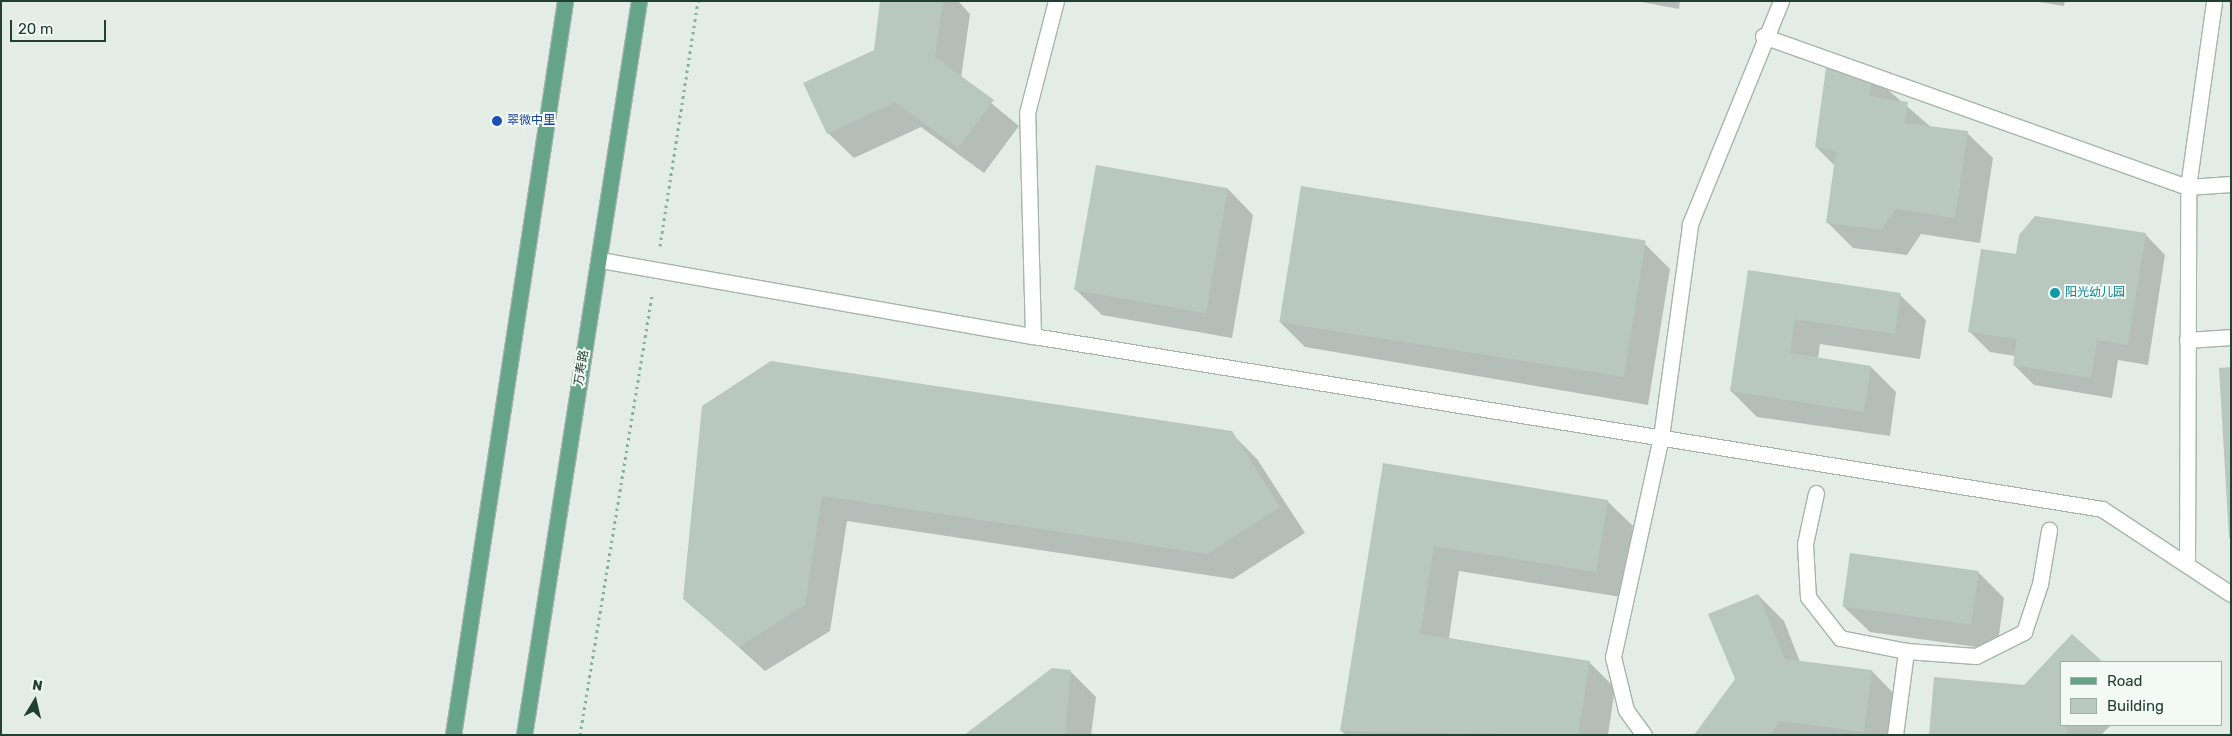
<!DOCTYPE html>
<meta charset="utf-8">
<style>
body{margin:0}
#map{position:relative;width:2232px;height:736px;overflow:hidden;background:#e3ede6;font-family:Rubik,"Noto Sans SC",sans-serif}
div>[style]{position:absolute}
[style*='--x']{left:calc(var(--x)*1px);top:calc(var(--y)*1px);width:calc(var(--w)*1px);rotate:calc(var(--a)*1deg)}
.shadow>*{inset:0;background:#0003}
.building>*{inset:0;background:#b8c8bf;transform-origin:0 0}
.path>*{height:3px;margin-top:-1.5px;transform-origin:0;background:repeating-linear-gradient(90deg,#82b29a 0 2.5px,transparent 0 6.5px)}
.roads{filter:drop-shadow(1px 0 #a5b5ac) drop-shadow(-1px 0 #a5b5ac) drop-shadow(0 1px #a5b5ac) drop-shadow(0 -1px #a5b5ac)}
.minor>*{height:15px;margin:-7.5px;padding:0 7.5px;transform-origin:7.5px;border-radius:7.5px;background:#fff}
.major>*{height:15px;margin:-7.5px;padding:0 7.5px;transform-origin:7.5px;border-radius:7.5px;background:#65a489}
.dots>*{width:14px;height:14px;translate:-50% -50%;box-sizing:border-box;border:2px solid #f3f9f5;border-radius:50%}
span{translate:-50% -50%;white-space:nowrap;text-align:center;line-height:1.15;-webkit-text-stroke:4px #f3f9f5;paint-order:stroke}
.transit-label{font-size:12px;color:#164399}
.left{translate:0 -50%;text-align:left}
.culture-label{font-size:12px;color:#0d838f}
.street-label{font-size:12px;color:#213f32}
.frame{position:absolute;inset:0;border:2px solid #213f32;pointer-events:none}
.legend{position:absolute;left:2060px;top:661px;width:162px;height:65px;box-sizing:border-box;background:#f3f9f5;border:1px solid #9fafa7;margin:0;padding:6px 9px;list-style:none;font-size:15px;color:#213f32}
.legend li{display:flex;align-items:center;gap:10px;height:25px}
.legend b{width:25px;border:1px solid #9fafa7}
.north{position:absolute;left:10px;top:676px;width:50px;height:50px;-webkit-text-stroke:4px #f3f9f5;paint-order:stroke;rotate:9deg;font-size:14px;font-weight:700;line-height:20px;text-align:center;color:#213f32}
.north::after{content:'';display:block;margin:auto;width:18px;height:22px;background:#213f32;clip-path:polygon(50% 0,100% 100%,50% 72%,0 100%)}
.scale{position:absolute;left:10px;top:20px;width:96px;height:22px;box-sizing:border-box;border:2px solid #213f32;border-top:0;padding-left:6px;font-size:15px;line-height:18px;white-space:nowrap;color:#213f32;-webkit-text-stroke:4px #f3f9f5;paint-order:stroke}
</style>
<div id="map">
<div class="shadow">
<i style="clip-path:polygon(882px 1px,958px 1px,970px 14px,961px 78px,1019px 126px,984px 173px,921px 127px,854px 158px,828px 133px,875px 50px)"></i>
<i style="clip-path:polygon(1636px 1px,1680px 1px,1679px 9px)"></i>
<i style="clip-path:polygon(2032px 1px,2065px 1px,2064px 6px)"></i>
<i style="clip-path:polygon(1872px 76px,1932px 128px,1967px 133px,1993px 158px,1980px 243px,1921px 234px,1907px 255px,1853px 248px,1827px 222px,1835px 166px,1816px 147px)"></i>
<i style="clip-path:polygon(1228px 189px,1253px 215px,1232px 338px,1102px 315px,1076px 290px)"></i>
<i style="clip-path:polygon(2145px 234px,2165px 255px,2148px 365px,2118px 360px,2112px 398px,2034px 385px,2014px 365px,2015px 356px,1990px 352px,1969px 331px,2017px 256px)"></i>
<i style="clip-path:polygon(1644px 243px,1670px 269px,1648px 405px,1305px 347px,1280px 322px)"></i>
<i style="clip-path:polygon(1750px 272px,1900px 295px,1926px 320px,1920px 359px,1820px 344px,1818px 359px,1871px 367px,1896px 392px,1890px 436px,1757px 417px,1731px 391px)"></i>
<i style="clip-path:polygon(772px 363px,1231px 433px,1257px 459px,1305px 533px,1233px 579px,847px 521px,830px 631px,765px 671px,684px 598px)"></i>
<i style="clip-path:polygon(1384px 465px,1607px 501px,1633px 526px,1621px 597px,1459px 571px,1449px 638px,1589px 662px,1615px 688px,1608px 735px,1346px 735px,1341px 731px)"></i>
<i style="clip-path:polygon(1978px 572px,2004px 598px,1997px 650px,1870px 632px,1844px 607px)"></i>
<i style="clip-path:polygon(1758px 595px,1784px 621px,1800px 662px,1872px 671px,1897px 697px,1893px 735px,1695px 735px,1736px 679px)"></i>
<i style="clip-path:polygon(2072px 636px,2101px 662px,2061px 662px,2061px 725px,2111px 725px,2101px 735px,1930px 735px,2025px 686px)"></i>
<i style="clip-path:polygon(1070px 671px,1096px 697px,1091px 735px,966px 735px)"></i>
</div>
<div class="building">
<i style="clip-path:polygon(880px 1px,943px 1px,935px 57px,994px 100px,958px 148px,895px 102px,827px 134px,803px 83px,874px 50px)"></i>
<i style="clip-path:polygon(1826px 68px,1873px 75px,1869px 96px,1908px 102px,1905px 123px,1968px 131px,1955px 218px,1896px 209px,1881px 230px,1826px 223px,1836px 151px,1815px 147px)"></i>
<i style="left:1096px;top:165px;width:134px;height:127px;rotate:10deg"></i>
<i style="left:1301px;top:186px;width:349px;height:138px;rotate:9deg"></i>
<i style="clip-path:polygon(2035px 216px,2146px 233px,2128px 345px,2097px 340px,2091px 378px,2013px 365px,2017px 339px,1968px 332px,1981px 249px,2016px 254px,2019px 235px)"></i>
<i style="clip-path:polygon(1748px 270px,1901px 293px,1895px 334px,1795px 319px,1790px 353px,1871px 366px,1864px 412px,1730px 391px)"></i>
<i style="clip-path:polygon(771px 361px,1232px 431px,1280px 507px,1207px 554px,822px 496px,805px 605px,739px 647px,683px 599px,702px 406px)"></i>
<i style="clip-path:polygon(2231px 367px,2231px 538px,2229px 538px,2219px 368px)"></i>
<i style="clip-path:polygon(1383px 463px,1608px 500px,1596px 572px,1434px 546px,1420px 634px,1590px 661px,1578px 735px,1340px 731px)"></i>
<i style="left:1850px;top:553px;width:130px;height:54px;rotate:8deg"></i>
<i style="clip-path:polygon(1758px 594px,1785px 659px,1872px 670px,1864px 732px,1780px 721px,1770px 735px,1694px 735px,1735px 679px,1708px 614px)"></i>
<i style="clip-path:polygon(2072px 634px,2103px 662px,2061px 662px,2061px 725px,2065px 725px,2068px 735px,1929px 735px,1934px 677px,2024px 685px)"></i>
<i style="clip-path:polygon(1052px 668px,1071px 670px,1065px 735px,964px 735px)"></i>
</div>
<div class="path">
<i style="--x:660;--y:246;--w:248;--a:-81.2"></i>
<i style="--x:580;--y:735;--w:447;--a:-80.7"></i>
</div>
<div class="roads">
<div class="minor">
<i style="--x:1763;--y:36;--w:451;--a:19.6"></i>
<i style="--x:2188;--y:187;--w:43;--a:-4"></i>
<i style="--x:600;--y:260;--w:440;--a:10"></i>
<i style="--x:1033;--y:336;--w:1083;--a:9.19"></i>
<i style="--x:2102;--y:509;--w:154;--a:33.4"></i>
<i style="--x:1033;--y:336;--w:223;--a:-91.5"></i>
<i style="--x:1027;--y:113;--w:116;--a:-75.5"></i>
<i style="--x:2187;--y:340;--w:44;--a:-3.9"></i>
<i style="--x:1816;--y:493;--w:52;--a:102.2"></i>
<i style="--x:1805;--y:544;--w:53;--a:86.8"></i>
<i style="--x:1808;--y:597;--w:52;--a:52"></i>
<i style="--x:1840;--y:638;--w:67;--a:11.1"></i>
<i style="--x:1906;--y:651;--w:70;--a:4.1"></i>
<i style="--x:1976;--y:656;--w:54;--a:-26.6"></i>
<i style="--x:2024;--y:632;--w:51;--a:-71.6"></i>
<i style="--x:2040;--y:584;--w:55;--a:-80.5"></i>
<i style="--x:2187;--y:565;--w:378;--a:-89.8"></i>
<i style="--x:2188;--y:187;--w:188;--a:-82"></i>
<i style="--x:1644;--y:735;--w:31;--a:-126"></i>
<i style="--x:1626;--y:710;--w:55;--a:-103.8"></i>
<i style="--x:1613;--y:657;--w:225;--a:-77.7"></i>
<i style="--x:1661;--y:437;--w:215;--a:-82.2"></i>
<i style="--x:1690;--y:224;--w:241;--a:-67.8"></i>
<i style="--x:1895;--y:735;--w:85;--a:-82.5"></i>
</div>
<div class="major">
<i style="--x:453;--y:735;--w:742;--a:-81.32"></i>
<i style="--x:524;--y:735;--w:743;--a:-81.1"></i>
</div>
</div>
<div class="dots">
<i style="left:497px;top:121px;background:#1a4fb4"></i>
<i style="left:2055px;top:293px;background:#0f9aa8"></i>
</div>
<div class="transit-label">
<span class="left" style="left:507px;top:121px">翠微中里</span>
</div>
<div class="culture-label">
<span class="left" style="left:2065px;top:293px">阳光幼儿园</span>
</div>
<div class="street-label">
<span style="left:582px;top:368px;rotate:-81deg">万寿路</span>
</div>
<div class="frame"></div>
<ul class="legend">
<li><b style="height:6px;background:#65a489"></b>Road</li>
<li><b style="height:14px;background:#b8c8bf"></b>Building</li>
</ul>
<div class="north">N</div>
<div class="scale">20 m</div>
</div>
